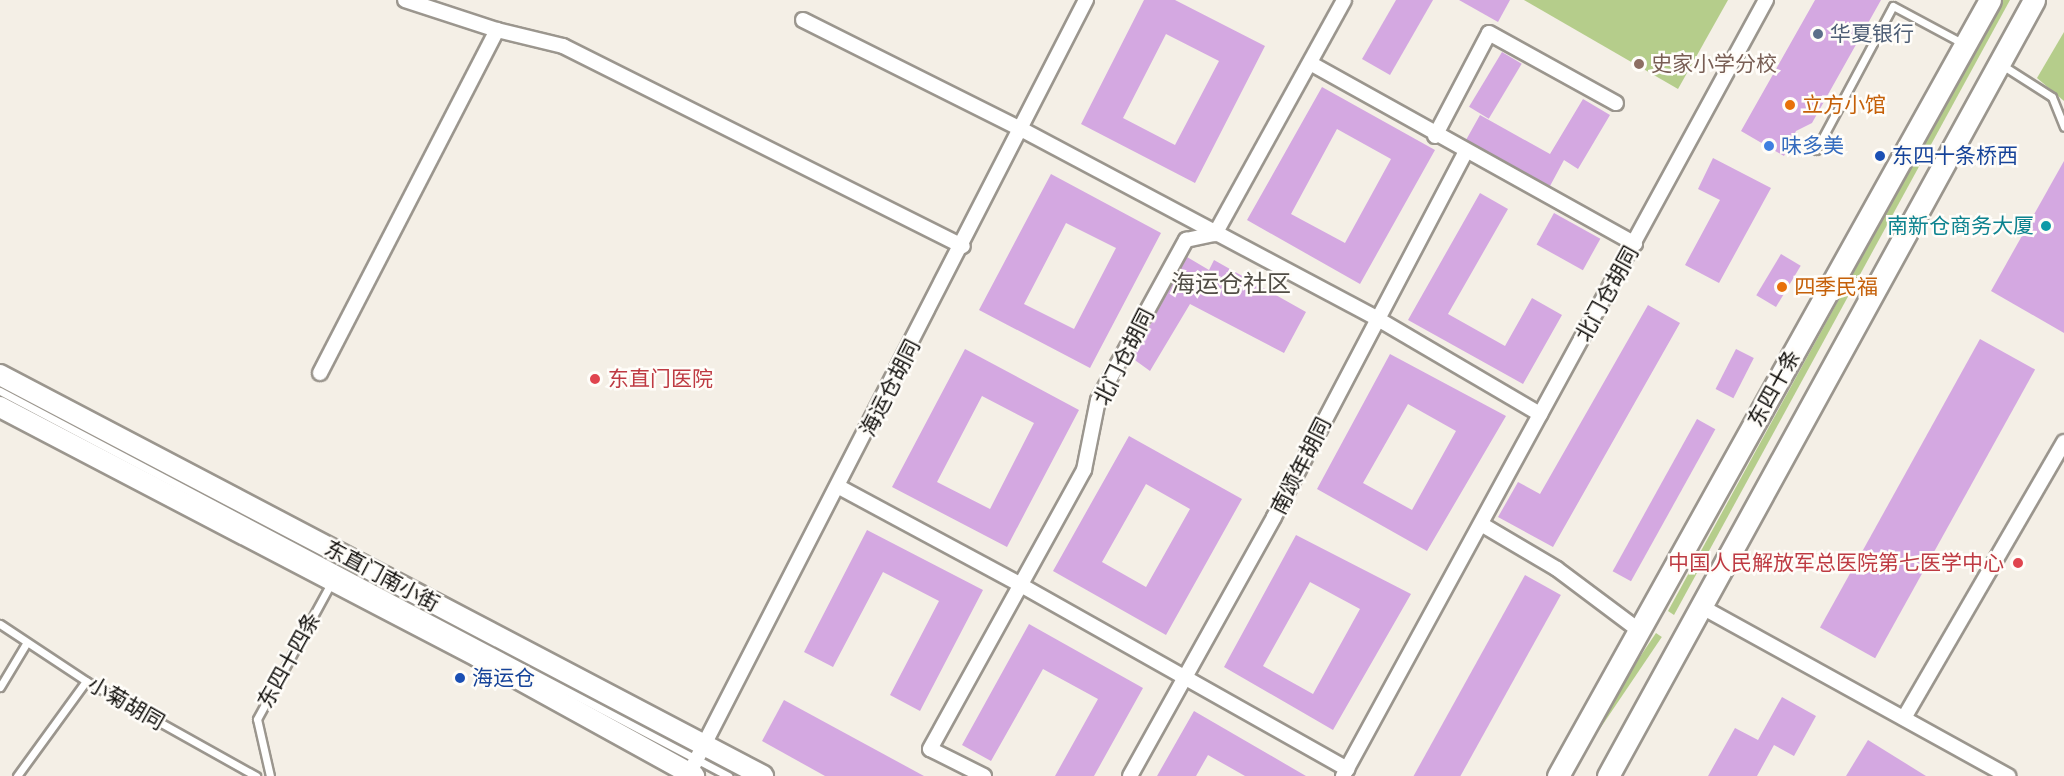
<!DOCTYPE html>
<meta charset="utf-8">
<style>
body{margin:0}
#map{position:relative;width:2064px;height:776px;overflow:hidden;background:#f4efe6;font-family:"Roboto Serif","Noto Sans SC",serif}
div>[style]{position:absolute}
[style*='--x']{left:calc(var(--x)*1px);top:calc(var(--y)*1px);width:calc(var(--w)*1px);rotate:calc(var(--a)*1deg)}
.green>*{inset:0;background:#b5cd8b;transform-origin:0 0}
.building>*{inset:0;background:#d4a8e1;transform-origin:0 0}
.roads{filter:drop-shadow(2px 0 #9b968e) drop-shadow(-2px 0 #9b968e) drop-shadow(0 2px #9b968e) drop-shadow(0 -2px #9b968e)}
.service>*{height:7px;margin:-3.5px;padding:0 3.5px;transform-origin:3.5px;border-radius:3.5px;background:#fff}
.minor>*{height:14px;margin:-7px;padding:0 7px;transform-origin:7px;border-radius:7px;background:#fff}
.secondary>*{height:20px;margin:-10px;padding:0 10px;transform-origin:10px;border-radius:10px;background:#fff}
.primary>*{height:21px;margin:-10.5px;padding:0 10.5px;transform-origin:10.5px;border-radius:10.5px;background:#fff}
.dots>*{width:16px;height:16px;translate:-50% -50%;box-sizing:border-box;border:3px solid #fffdf9;border-radius:50%}
span{translate:-50% -50%;white-space:nowrap;text-align:center;line-height:1.15;-webkit-text-stroke:5px #fffdf9;paint-order:stroke}
.service-label{font-size:21px;color:#4e5e75}
.left{translate:0 -50%;text-align:left}
.education-label{font-size:21px;color:#785e54}
.food-label{font-size:21px;color:#c56008}
.shop-label{font-size:21px;color:#366cbe}
.transit-label{font-size:21px;color:#164399}
.culture-label{font-size:21px;color:#0d838f}
.right{translate:-100% -50%;text-align:right}
.street-label{font-size:21px;color:#100e0b}
.health-label{font-size:21px;color:#be3a42}
.quarter-label{font-size:24px;color:#514d45}
</style>
<div id="map">
<div class="green">
<i style="clip-path:polygon(1524px 0,1728px 0,1678px 89px)"></i>
<i style="clip-path:polygon(2003px 0,2010px 0,1674px 615px,1668px 611px)"></i>
<i style="clip-path:polygon(2064px 32px,2064px 101px,2037px 78px)"></i>
<i style="left:1656px;top:633px;width:7px;height:163px;rotate:34deg"></i>
</div>
<div class="building">
<i style="clip-path:polygon(evenodd,1144px 0,1175px 0,1265px 46px,1195px 183px,1081px 124px,1144px 0,1166px 34px,1219px 61px,1175px 145px,1123px 118px,1166px 34px)"></i>
<i style="clip-path:polygon(1396px 0,1433px 0,1390px 75px,1362px 59px)"></i>
<i style="clip-path:polygon(1459px 0,1510px 0,1498px 22px)"></i>
<i style="clip-path:polygon(1815px 0,1881px 0,1812px 123px,1796px 131px,1784px 156px,1741px 131px)"></i>
<i style="left:1502px;top:52px;width:23px;height:64px;rotate:31deg"></i>
<i style="clip-path:polygon(evenodd,1322px 87px,1435px 150px,1360px 284px,1247px 220px,1322px 87px,1337px 129px,1391px 159px,1345px 243px,1291px 214px,1337px 129px)"></i>
<i style="clip-path:polygon(1583px 99px,1610px 115px,1578px 169px,1564px 160px,1550px 186px,1466px 140px,1480px 115px,1550px 154px)"></i>
<i style="clip-path:polygon(1713px 158px,1771px 188px,1719px 283px,1685px 265px,1720px 200px,1698px 189px)"></i>
<i style="clip-path:polygon(2064px 161px,2064px 333px,1991px 291px)"></i>
<i style="clip-path:polygon(evenodd,1051px 174px,1161px 233px,1090px 368px,979px 310px,1051px 174px,1066px 223px,1116px 248px,1074px 329px,1024px 304px,1066px 223px)"></i>
<i style="clip-path:polygon(1480px 193px,1508px 209px,1448px 314px,1505px 346px,1532px 298px,1562px 315px,1523px 384px,1408px 320px)"></i>
<i style="left:1554px;top:213px;width:53px;height:36px;rotate:29deg"></i>
<i style="left:1781px;top:254px;width:23px;height:48px;rotate:31deg"></i>
<i style="clip-path:polygon(1187px 257px,1209px 270px,1214px 260px,1306px 312px,1284px 353px,1190px 304px,1150px 371px,1132px 358px)"></i>
<i style="clip-path:polygon(1648px 305px,1680px 323px,1553px 547px,1498px 517px,1518px 482px,1540px 494px)"></i>
<i style="left:1980px;top:339px;width:63px;height:330px;rotate:29deg"></i>
<i style="clip-path:polygon(evenodd,965px 349px,1079px 410px,1007px 547px,892px 487px,965px 349px,982px 396px,1034px 423px,990px 509px,937px 482px,982px 396px)"></i>
<i style="left:1736px;top:349px;width:20px;height:45px;rotate:27deg"></i>
<i style="clip-path:polygon(evenodd,1390px 354px,1506px 416px,1427px 551px,1317px 489px,1390px 354px,1408px 404px,1456px 431px,1412px 510px,1363px 483px,1408px 404px)"></i>
<i style="left:1697px;top:419px;width:21px;height:174px;rotate:29deg"></i>
<i style="clip-path:polygon(evenodd,1129px 436px,1242px 499px,1166px 635px,1053px 571px,1129px 436px,1146px 484px,1190px 509px,1146px 587px,1102px 562px,1146px 484px)"></i>
<i style="clip-path:polygon(867px 530px,983px 590px,920px 711px,890px 695px,939px 601px,883px 572px,833px 667px,804px 652px)"></i>
<i style="clip-path:polygon(evenodd,1296px 535px,1411px 594px,1333px 730px,1224px 667px,1296px 535px,1310px 582px,1360px 609px,1313px 694px,1263px 666px,1310px 582px)"></i>
<i style="left:1525px;top:575px;width:41px;height:230px;rotate:29deg"></i>
<i style="clip-path:polygon(1029px 624px,1143px 688px,1094px 776px,1055px 776px,1098px 699px,1043px 669px,991px 761px,962px 745px)"></i>
<i style="clip-path:polygon(1782px 697px,1816px 716px,1794px 756px,1774px 745px,1757px 776px,1708px 776px,1735px 728px,1758px 740px)"></i>
<i style="clip-path:polygon(784px 700px,924px 776px,825px 776px,762px 741px)"></i>
<i style="clip-path:polygon(1194px 711px,1306px 776px,1245px 776px,1208px 755px,1196px 776px,1157px 776px)"></i>
<i style="clip-path:polygon(1868px 740px,1926px 776px,1846px 776px)"></i>
</div>
<div class="roads">
<div class="service">
<i style="--x:2002;--y:65;--w:59;--a:32.6"></i>
<i style="--x:2052;--y:97;--w:32;--a:68"></i>
<i style="--x:1816;--y:150;--w:163;--a:-61.9"></i>
<i style="--x:1893;--y:6;--w:81;--a:28.2"></i>
<i style="--x:0;--y:391;--w:824;--a:27.87"></i>
<i style="--x:0;--y:624;--w:103;--a:33.5"></i>
<i style="--x:86;--y:681;--w:195;--a:29.2"></i>
<i style="--x:0;--y:687;--w:52;--a:-59"></i>
<i style="--x:17;--y:776;--w:117;--a:-54"></i>
<i style="--x:270;--y:776;--w:58;--a:-102.8"></i>
<i style="--x:257;--y:719;--w:155;--a:-61.4"></i>
</div>
<div class="minor">
<i style="--x:405;--y:0;--w:97;--a:18.1"></i>
<i style="--x:497;--y:30;--w:68;--a:13.6"></i>
<i style="--x:563;--y:46;--w:447;--a:26.6"></i>
<i style="--x:803;--y:20;--w:244;--a:26.6"></i>
<i style="--x:1021;--y:129;--w:404;--a:28"></i>
<i style="--x:1378;--y:319;--w:188;--a:30.4"></i>
<i style="--x:1310;--y:63;--w:372;--a:29.1"></i>
<i style="--x:1435;--y:136;--w:116;--a:-62.3"></i>
<i style="--x:1489;--y:33;--w:145;--a:28.9"></i>
<i style="--x:320;--y:373;--w:386;--a:-62.7"></i>
<i style="--x:839;--y:487;--w:204;--a:28.3"></i>
<i style="--x:1019;--y:584;--w:377;--a:29.4"></i>
<i style="--x:1481;--y:524;--w:88;--a:30.6"></i>
<i style="--x:1557;--y:569;--w:104;--a:36.8"></i>
<i style="--x:1702;--y:607;--w:350;--a:28.9"></i>
<i style="--x:1904;--y:718;--w:319;--a:-59.9"></i>
<i style="--x:689;--y:774;--w:870;--a:-62.85"></i>
<i style="--x:984;--y:776;--w:60;--a:-153.4"></i>
<i style="--x:930;--y:749;--w:319;--a:-61.1"></i>
<i style="--x:1084;--y:470;--w:71;--a:-78.7"></i>
<i style="--x:1098;--y:400;--w:183;--a:-61.2"></i>
<i style="--x:1186;--y:240;--w:30;--a:-12"></i>
<i style="--x:1215;--y:234;--w:267;--a:-61.1"></i>
<i style="--x:1130;--y:776;--w:296;--a:-60.9"></i>
<i style="--x:1274;--y:517;--w:411;--a:-62.3"></i>
<i style="--x:1343;--y:776;--w:884;--a:-61.41"></i>
</div>
<div class="secondary">
<i style="--x:0;--y:375;--w:862;--a:27.72"></i>
<i style="--x:0;--y:407;--w:538;--a:27.57"></i>
<i style="--x:477;--y:656;--w:248;--a:28.9"></i>
</div>
<div class="primary">
<i style="--x:1558;--y:776;--w:888;--a:-60.9"></i>
<i style="--x:1608;--y:776;--w:885;--a:-61.23"></i>
</div>
</div>
<div class="dots">
<i style="left:1818px;top:34px;background:#5c6f8a"></i>
<i style="left:1639px;top:64px;background:#8d6e63"></i>
<i style="left:1790px;top:105px;background:#e8710a"></i>
<i style="left:1769px;top:146px;background:#3f7fe0"></i>
<i style="left:1880px;top:156px;background:#1a4fb4"></i>
<i style="left:2046px;top:226px;background:#0f9aa8"></i>
<i style="left:1782px;top:287px;background:#e8710a"></i>
<i style="left:595px;top:379px;background:#e0444e"></i>
<i style="left:2018px;top:563px;background:#e0444e"></i>
<i style="left:460px;top:678px;background:#1a4fb4"></i>
</div>
<div class="service-label">
<span class="left" style="left:1830px;top:34px">华夏银行</span>
</div>
<div class="education-label">
<span class="left" style="left:1651px;top:64px">史家小学分校</span>
</div>
<div class="food-label">
<span class="left" style="left:1802px;top:105px">立方小馆</span>
<span class="left" style="left:1794px;top:287px">四季民福</span>
</div>
<div class="shop-label">
<span class="left" style="left:1781px;top:146px">味多美</span>
</div>
<div class="transit-label">
<span class="left" style="left:1892px;top:156px">东四十条桥西</span>
<span class="left" style="left:472px;top:678px">海运仓</span>
</div>
<div class="culture-label">
<span class="right" style="left:2034px;top:226px">南新仓商务大厦</span>
</div>
<div class="street-label">
<span style="left:1607px;top:294px;rotate:-61deg">北门仓胡同</span>
<span style="left:1124px;top:357px;rotate:-63deg">北门仓胡同</span>
<span style="left:890px;top:388px;rotate:-63deg">海运仓胡同</span>
<span style="left:1774px;top:388px;rotate:-61deg">东四十条</span>
<span style="left:1301px;top:466px;rotate:-63deg">南颂年胡同</span>
<span style="left:382px;top:576px;rotate:28deg">东直门南小街</span>
<span style="left:289px;top:660px;rotate:-61deg">东四十四条</span>
<span style="left:126px;top:703px;rotate:30deg">小菊胡同</span>
</div>
<div class="health-label">
<span class="left" style="left:608px;top:379px">东直门医院</span>
<span class="right" style="left:2004px;top:563px">中国人民解放军总医院第七医学中心</span>
</div>
<div class="quarter-label">
<span style="left:1231px;top:285px">海运仓社区</span>
</div>
</div>
